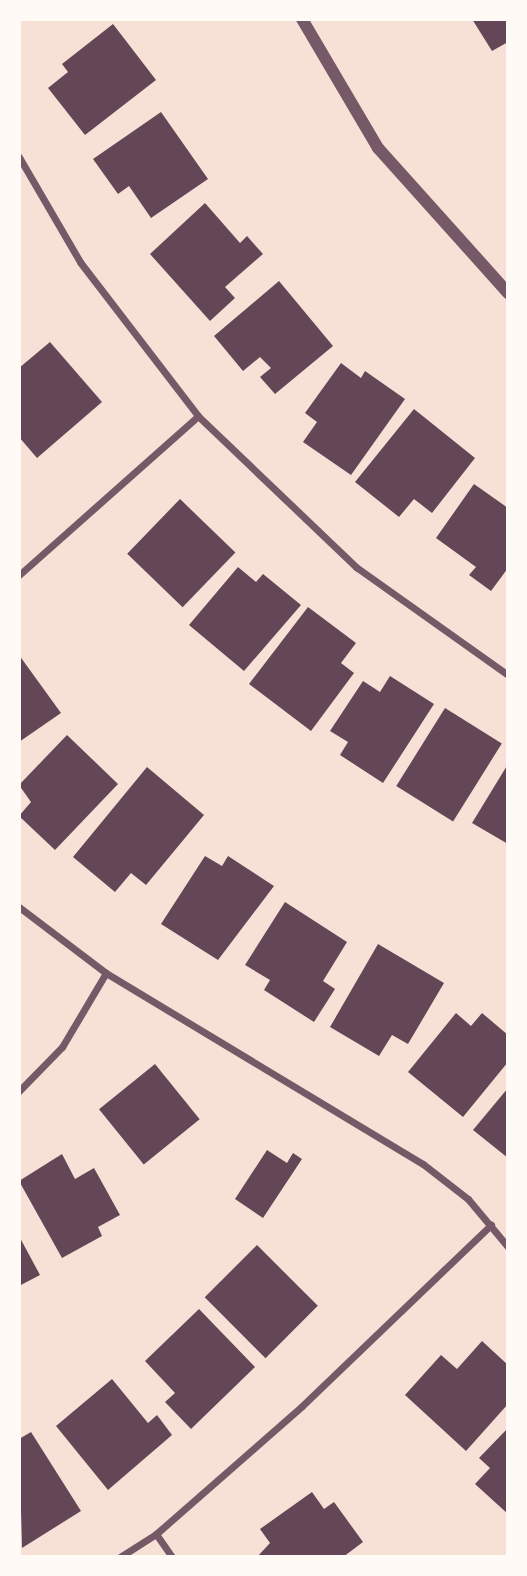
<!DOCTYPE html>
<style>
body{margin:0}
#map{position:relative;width:527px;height:1576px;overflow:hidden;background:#f7e1d7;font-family:"Golos Text",sans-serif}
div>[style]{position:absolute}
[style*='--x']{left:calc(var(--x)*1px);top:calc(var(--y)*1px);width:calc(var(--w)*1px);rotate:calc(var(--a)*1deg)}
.building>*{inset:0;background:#644757;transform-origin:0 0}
.minor>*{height:7px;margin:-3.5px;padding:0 3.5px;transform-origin:3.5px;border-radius:3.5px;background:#755966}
.tertiary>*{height:12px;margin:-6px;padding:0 6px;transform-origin:6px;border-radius:6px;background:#755966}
span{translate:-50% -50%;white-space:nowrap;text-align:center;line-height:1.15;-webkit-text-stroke:5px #fffaf5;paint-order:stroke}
.frame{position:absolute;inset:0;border:21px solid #fffaf5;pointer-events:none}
</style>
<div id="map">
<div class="building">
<i style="clip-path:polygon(472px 19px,508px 19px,508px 42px,492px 51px)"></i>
<i style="clip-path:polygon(113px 24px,156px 80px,85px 135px,48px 88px,68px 72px,62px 64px)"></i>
<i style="clip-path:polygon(161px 112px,208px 179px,151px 218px,129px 186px,118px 194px,93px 159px)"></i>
<i style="clip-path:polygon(205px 203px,240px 243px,247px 236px,263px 254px,225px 287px,235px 298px,210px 321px,150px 254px)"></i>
<i style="clip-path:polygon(279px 281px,333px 346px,275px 394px,260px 377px,271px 368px,260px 357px,243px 371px,214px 336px)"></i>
<i style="clip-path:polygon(50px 342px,102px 402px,37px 458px,19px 437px,19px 368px)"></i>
<i style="clip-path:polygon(341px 363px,361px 378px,365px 371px,405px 399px,351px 475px,303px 442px,317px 422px,305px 413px)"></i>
<i style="clip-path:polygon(414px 409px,475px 458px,432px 513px,414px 499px,399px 517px,355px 482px)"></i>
<i style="clip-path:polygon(474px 484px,508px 508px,508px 568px,491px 591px,469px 575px,476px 567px,436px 538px)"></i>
<i style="left:180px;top:499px;width:77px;height:76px;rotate:44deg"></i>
<i style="clip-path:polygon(238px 567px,256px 582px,263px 574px,301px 605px,244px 671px,189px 625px)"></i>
<i style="clip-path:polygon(308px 607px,356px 643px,341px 663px,354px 673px,311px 731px,249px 684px)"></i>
<i style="clip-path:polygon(19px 655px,61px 713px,19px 742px)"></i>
<i style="clip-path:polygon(390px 676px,434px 704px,383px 783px,340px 755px,348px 742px,330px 731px,363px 681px,380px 692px)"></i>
<i style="left:445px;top:708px;width:67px;height:92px;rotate:32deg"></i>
<i style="clip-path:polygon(67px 735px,118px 784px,55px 850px,19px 816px,31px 802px,19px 785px)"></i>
<i style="clip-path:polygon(508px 764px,508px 844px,472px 823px)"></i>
<i style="clip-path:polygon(147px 767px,204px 815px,146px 885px,131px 873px,115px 892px,73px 857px)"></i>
<i style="clip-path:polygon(205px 856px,222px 866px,228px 856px,274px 886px,218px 960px,161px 924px)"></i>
<i style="clip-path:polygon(285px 902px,347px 942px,323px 981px,335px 989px,314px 1022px,264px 990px,270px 980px,245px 965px)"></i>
<i style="clip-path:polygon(378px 944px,444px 983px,408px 1044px,392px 1035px,379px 1056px,330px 1027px)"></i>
<i style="clip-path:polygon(456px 1013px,471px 1026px,482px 1013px,508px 1035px,508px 1062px,463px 1117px,408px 1072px)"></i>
<i style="left:155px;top:1064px;width:71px;height:72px;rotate:51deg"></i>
<i style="clip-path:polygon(508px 1088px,508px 1158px,473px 1130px)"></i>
<i style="clip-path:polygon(267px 1150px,287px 1163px,293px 1153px,302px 1159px,263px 1218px,235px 1199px)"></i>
<i style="clip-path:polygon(62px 1154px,75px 1179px,94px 1168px,120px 1215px,98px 1227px,102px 1236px,62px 1258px,19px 1181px)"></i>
<i style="clip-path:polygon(19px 1236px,40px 1275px,19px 1286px)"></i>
<i style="left:257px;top:1245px;width:86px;height:74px;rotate:45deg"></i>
<i style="clip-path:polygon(199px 1309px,255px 1367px,191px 1429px,165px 1402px,175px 1393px,145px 1361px)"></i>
<i style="clip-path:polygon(482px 1341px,508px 1365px,508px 1404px,466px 1451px,405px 1395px,441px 1355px,457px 1369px)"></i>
<i style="clip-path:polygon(112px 1379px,148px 1423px,157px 1415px,172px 1435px,108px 1490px,56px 1426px)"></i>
<i style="clip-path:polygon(508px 1428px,508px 1514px,475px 1484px,490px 1468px,479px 1458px)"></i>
<i style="clip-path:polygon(31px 1432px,81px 1511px,22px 1548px,19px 1439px)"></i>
<i style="clip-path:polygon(312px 1492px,324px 1509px,334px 1502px,363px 1542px,343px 1557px,257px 1557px,270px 1543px,260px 1529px)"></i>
</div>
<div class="minor">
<i style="--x:19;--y:157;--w:121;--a:59.8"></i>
<i style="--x:80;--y:262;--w:194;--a:52.5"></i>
<i style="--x:198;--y:416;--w:219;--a:43.7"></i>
<i style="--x:356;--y:567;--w:186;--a:35.4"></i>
<i style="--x:19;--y:575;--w:239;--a:-41.6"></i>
<i style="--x:19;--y:907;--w:109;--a:37.2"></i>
<i style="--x:106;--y:973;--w:370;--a:31.1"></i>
<i style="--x:423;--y:1164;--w:57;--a:37.9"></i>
<i style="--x:468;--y:1199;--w:62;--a:50.2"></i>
<i style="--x:19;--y:1091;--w:62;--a:-45.7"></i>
<i style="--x:62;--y:1047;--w:86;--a:-59.3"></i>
<i style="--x:156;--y:1534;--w:28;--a:55"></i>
<i style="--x:120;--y:1557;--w:43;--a:-32.6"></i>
<i style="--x:156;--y:1534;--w:194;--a:-41.2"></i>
<i style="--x:302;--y:1406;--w:262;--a:-43.8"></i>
</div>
<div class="tertiary">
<i style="--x:302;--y:19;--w:150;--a:59.5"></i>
<i style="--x:378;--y:148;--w:195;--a:48.1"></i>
</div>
<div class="frame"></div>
</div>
